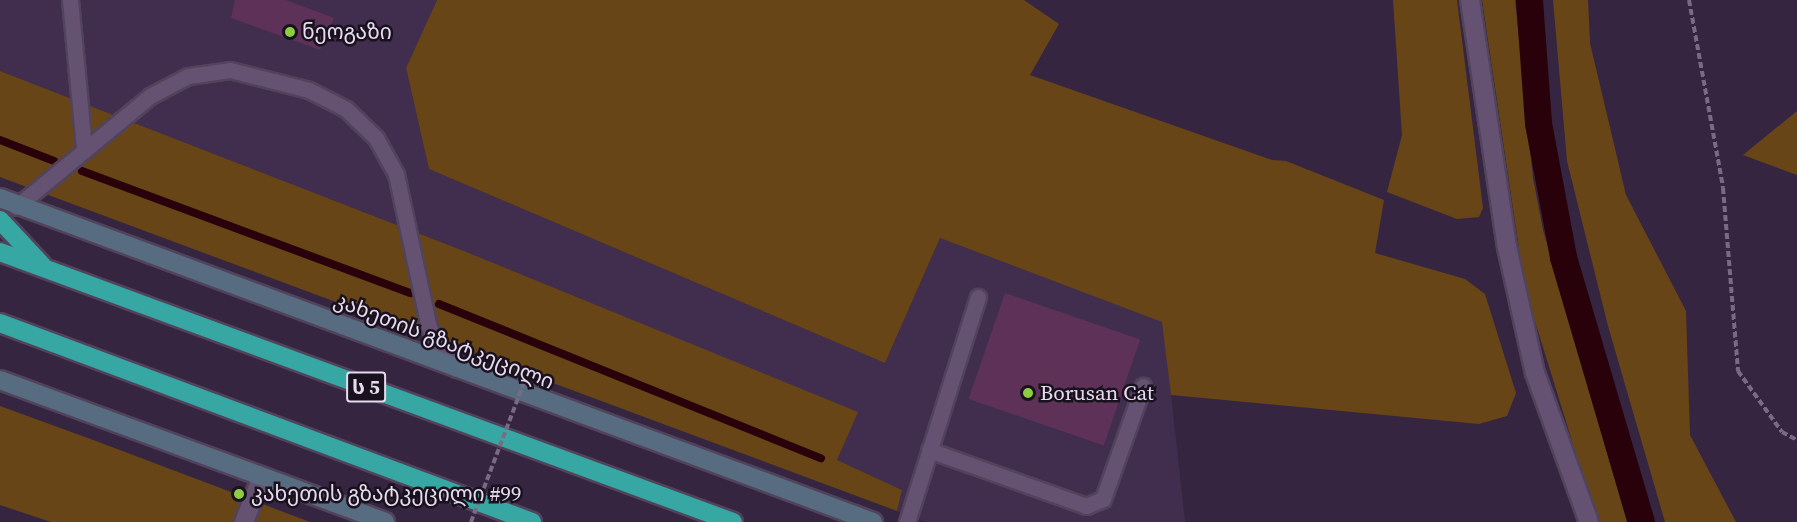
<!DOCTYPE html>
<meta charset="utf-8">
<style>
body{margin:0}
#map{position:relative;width:1797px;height:522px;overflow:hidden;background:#362541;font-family:"Source Serif 4","Noto Sans Georgian",serif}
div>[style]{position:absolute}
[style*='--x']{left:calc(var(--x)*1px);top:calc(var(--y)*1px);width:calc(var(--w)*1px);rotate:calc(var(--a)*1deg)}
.built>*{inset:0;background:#412e4f}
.green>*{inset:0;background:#674516}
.stream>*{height:8px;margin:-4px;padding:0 4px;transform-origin:4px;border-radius:4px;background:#29010a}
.canal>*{height:27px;margin:-13.5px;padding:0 13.5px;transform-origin:13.5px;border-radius:13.5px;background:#29010a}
.building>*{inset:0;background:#5e3159;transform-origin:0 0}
.path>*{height:4px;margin-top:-2px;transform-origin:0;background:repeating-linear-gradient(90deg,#796b83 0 6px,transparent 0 9px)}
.roads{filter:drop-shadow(2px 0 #51435b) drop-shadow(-2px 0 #51435b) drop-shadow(0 2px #51435b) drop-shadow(0 -2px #51435b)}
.lane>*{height:15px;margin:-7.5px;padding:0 7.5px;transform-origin:7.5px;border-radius:7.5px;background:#655272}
.street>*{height:18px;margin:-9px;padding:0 9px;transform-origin:9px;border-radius:9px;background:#655272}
.secondary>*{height:18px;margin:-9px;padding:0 9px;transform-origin:9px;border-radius:9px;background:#576c80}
.highway>*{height:18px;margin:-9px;padding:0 9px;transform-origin:9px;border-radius:9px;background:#36a7a2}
.path-bridge>*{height:4px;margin-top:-2px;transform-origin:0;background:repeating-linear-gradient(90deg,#796b83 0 6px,transparent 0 9px)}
.dots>*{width:16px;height:16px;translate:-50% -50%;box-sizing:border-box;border:3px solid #19121e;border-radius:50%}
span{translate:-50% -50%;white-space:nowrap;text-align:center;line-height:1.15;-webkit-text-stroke:5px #19121e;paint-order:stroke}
.shield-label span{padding:2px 4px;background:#19121e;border:2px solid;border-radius:4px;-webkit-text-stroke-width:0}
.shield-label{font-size:20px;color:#e6dbee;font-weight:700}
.poi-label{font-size:21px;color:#e6dbee}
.left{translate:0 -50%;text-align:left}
.street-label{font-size:21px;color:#e6dbee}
</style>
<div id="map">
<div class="built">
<i style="clip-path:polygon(0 0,437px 0,406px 68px,429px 169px,885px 363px,940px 238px,1163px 322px,1185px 522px,926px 522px,897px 511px,902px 490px,837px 460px,857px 412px,469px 253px,0 71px)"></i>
</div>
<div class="green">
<i style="clip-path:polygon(437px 0,1024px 0,1059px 24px,1030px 75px,1272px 160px,1286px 161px,1384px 200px,1375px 253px,1465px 279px,1485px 294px,1516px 393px,1507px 416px,1479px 424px,1171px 395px,1162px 322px,940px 238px,885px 363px,429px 169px,406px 68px)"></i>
<i style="clip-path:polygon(1393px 0,1457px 0,1483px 208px,1479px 217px,1457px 219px,1387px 192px,1402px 135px)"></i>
<i style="clip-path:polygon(1482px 0,1515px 0,1533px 178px,1543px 230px,1627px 522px,1597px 522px,1525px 289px)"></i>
<i style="clip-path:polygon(1553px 0,1588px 0,1590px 43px,1626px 195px,1686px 311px,1690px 435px,1736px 522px,1665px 522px,1608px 326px,1567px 161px)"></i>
<i style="clip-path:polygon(0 71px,469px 253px,858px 412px,837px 460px,902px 490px,897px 511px,0 177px)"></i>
<i style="clip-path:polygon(1797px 111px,1797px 175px,1743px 155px)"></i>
<i style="clip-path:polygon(0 406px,96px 441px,310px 522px,51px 522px,0 505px)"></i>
</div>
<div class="stream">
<i style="--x:0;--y:140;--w:58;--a:21.3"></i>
<i style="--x:82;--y:171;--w:350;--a:20.4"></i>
<i style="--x:439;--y:304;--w:412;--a:22"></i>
</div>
<div class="canal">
<i style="--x:1529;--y:0;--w:123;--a:85.8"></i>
<i style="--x:1538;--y:123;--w:136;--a:79.4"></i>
<i style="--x:1563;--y:257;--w:276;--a:73.6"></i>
</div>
<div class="building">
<i style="clip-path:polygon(235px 0,286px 0,334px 18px,320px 50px,231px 18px)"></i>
<i style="left:1005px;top:293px;width:143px;height:112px;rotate:19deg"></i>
</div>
<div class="path">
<i style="--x:1689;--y:0;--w:191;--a:79.7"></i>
<i style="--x:1723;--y:188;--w:184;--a:85.3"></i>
<i style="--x:1738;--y:371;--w:75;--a:54.2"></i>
<i style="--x:1782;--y:432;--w:17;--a:28"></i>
</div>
<div class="roads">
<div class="lane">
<i style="--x:70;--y:0;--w:150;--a:84.6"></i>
<i style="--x:16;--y:207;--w:174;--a:-39.6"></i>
<i style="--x:150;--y:96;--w:43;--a:-27.8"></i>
<i style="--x:188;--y:76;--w:42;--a:-8.1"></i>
<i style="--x:230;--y:70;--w:81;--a:14.2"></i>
<i style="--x:309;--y:90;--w:42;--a:27.2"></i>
<i style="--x:346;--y:109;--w:42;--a:44"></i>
<i style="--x:376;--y:138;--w:41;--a:60.9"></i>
<i style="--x:396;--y:174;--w:157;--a:77.9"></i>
<i style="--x:429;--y:328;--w:49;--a:56.6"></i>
<i style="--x:929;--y:450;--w:167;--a:19.6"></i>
<i style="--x:1086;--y:506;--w:18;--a:-22"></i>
<i style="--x:1103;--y:499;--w:120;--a:-70.5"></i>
<i style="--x:907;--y:522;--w:236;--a:-72.5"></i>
</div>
<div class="street">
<i style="--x:1470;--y:0;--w:250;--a:81.5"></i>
<i style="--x:1507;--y:247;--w:129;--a:77.5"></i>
<i style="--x:1535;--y:373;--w:158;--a:70.1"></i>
<i style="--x:244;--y:522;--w:48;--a:-68.2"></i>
</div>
<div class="secondary">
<i style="--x:0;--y:198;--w:931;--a:20.36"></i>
<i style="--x:0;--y:380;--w:410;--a:20.2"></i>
</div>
<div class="highway">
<i style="--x:0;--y:220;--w:62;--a:47"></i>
<i style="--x:0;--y:252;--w:781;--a:20.22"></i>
<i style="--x:0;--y:323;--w:568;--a:20.51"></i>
</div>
</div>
<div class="path-bridge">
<i style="--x:471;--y:522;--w:155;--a:-69.2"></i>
</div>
<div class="dots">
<i style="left:290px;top:32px;background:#8ecd42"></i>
<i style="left:1028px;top:393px;background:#8ecd42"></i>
<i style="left:239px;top:494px;background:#8ecd42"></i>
</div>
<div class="shield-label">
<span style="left:366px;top:387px">ს 5</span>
</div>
<div class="poi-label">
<span class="left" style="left:302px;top:32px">ნეოგაზი</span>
<span class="left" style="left:1040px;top:393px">Borusan Cat</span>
<span class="left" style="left:251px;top:494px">კახეთის გზატკეცილი #99</span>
</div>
<div class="street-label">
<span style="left:444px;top:341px;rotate:21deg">კახეთის გზატკეცილი</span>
</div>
</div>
